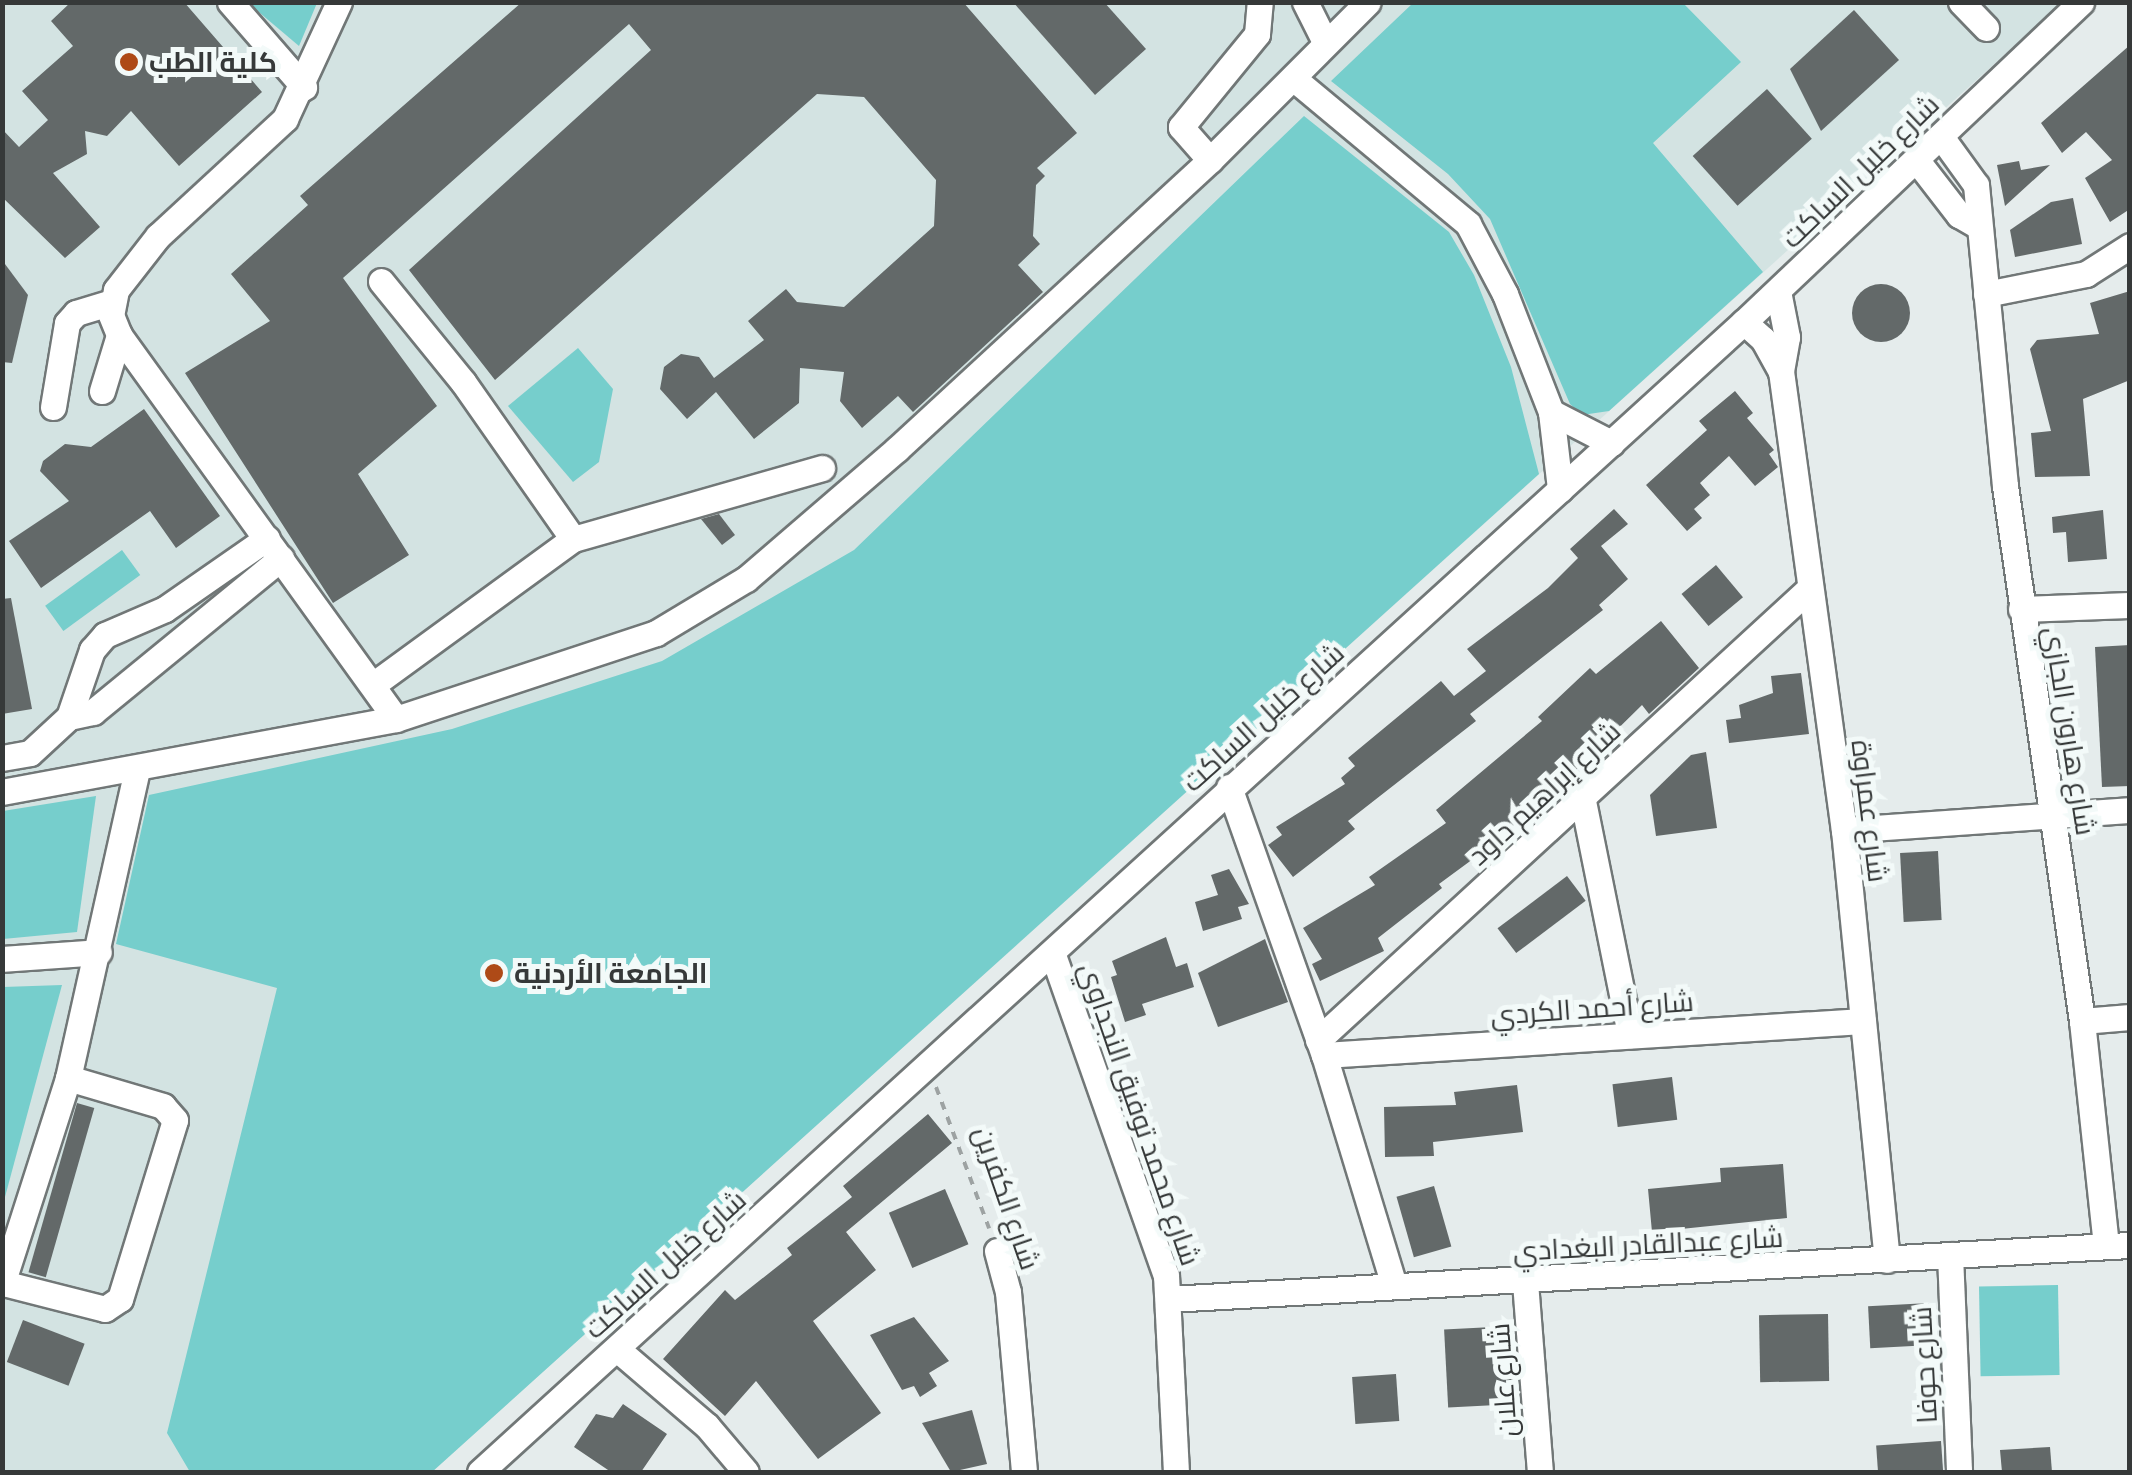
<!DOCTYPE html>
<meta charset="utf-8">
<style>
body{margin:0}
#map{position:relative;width:2132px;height:1475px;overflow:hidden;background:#e5ecec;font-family:"PT Sans Narrow",Cairo,sans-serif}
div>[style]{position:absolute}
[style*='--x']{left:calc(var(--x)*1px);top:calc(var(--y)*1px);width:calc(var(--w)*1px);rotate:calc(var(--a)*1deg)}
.built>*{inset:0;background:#d3e3e2}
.green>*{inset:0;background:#76cecc;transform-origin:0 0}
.building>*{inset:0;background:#636969;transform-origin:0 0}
.round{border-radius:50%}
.path>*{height:4px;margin-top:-2px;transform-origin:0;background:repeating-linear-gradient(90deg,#9da2a2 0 8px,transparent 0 16px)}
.roads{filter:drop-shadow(2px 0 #717777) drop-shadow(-2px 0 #717777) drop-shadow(0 2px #717777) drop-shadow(0 -2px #717777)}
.minor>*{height:25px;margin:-12.5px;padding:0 12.5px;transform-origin:12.5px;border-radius:12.5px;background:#fff}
.dots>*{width:28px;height:28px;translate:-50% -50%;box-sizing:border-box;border:5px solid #f3faf9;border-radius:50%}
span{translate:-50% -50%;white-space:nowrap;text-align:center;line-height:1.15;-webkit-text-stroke:10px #f3faf9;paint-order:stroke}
.poi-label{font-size:28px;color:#363939;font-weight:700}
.left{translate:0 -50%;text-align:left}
.street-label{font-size:28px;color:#363939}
.frame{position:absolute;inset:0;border:5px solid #363939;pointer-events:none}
</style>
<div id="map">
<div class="built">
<i style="clip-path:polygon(3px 3px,2062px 3px,432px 1472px,3px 1472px)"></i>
</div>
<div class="green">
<i style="clip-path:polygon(248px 3px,317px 3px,299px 46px)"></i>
<i style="clip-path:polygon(1413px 3px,1683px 3px,1741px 62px,1653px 143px,1763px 272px,1609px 411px,1582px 415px,1570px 404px,1490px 219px,1448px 174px,1331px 81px)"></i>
<i style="clip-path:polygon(1304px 116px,1449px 232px,1474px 275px,1511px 367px,1539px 474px,432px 1472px,190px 1472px,167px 1433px,277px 988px,116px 944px,149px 795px,452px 729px,662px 661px,854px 550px)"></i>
<i style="clip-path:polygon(578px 348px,613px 389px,599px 462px,573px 482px,508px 406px)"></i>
<i style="left:122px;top:550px;width:31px;height:95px;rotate:54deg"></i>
<i style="clip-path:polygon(96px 796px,77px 932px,3px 939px,3px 811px)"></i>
<i style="clip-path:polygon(62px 985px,5px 1197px,3px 987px)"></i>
<i style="left:2058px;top:1285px;width:90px;height:79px;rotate:89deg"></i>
</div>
<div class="building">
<i style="clip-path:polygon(71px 2px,184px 2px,262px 92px,179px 166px,131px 111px,107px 136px,85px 131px,87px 154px,53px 173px,100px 227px,65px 258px,2px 197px,2px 129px,19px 147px,48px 120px,22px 91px,73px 46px,51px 21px)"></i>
<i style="clip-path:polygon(522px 2px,963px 2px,1077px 133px,1037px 168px,1045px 176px,1036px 185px,1033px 236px,1040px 244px,1018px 265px,1043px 292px,913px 412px,898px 396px,862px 428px,840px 401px,844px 372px,800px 368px,799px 403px,754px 439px,716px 392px,687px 419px,660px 389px,664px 367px,681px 354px,699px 357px,714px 378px,764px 340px,748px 321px,786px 289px,797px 302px,844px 307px,934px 226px,936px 180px,864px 97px,817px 94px,495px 380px,409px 270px,651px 50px,629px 24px,343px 278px,437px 406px,358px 474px,409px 555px,333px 603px,185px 373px,270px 321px,231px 274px,308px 205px,300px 196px)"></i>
<i style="clip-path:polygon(1013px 2px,1104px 2px,1146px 49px,1095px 95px)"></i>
<i style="clip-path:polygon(1854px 10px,1899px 60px,1821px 131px,1790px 69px)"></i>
<i style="clip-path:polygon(2130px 45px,2130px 209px,2110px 222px,2085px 178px,2112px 160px,2086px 132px,2062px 153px,2041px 123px)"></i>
<i style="left:1767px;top:89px;width:67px;height:100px;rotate:48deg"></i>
<i style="clip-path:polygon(2019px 161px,2021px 170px,2050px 165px,2005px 206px,1997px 165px)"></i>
<i style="clip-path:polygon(2073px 198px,2082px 244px,2015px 257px,2010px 230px,2051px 202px)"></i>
<i style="clip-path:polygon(2px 260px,28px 295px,12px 363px,2px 362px)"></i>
<i class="round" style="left:1852px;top:284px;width:58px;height:58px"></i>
<i style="clip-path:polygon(2130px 291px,2130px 380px,2083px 399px,2090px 476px,2035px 477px,2031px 433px,2051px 431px,2030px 349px,2037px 340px,2099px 334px,2090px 303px)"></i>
<i style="clip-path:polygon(1735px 391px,1753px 413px,1747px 418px,1774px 450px,1769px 454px,1778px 467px,1755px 486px,1729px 456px,1700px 483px,1710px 495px,1694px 509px,1702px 518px,1687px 531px,1646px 485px,1707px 430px,1699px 421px)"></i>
<i style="clip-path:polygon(144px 409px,220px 516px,176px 548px,150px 511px,41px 588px,9px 541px,69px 501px,40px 471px,43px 461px,65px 444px,91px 447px)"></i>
<i style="clip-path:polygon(1614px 509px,1628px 524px,1601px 546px,1628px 579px,1599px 605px,1603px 610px,1470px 714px,1476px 721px,1348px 821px,1355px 829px,1293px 877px,1268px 845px,1282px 835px,1276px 827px,1345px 784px,1341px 778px,1355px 766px,1348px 758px,1441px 681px,1454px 696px,1486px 671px,1467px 649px,1548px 588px,1578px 558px,1570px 549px)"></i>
<i style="clip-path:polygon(2103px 510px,2107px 559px,2068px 562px,2066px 532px,2053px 533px,2052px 517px)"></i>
<i style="clip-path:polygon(719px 514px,735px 535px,722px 545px,701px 519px)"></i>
<i style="left:1716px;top:565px;width:42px;height:45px;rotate:50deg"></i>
<i style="clip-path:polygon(11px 598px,32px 709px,2px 714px,2px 599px)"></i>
<i style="clip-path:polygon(1661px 621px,1699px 668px,1649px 714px,1642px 705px,1522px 823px,1439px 884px,1442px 888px,1378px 938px,1384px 951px,1320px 981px,1312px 964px,1322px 959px,1303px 928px,1375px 885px,1369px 877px,1446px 823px,1436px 810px,1542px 721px,1538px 717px,1590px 668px,1596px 674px)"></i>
<i style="clip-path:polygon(2130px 645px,2130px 786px,2102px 787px,2095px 647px)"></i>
<i style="clip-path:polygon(1801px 673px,1809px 734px,1729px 743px,1726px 720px,1741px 718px,1739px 705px,1773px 693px,1771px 676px)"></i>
<i style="clip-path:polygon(1706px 752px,1717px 828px,1656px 836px,1650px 795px,1691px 755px)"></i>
<i style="left:1938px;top:851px;width:69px;height:38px;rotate:87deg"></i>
<i style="clip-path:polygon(1229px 869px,1249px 904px,1238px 907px,1242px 919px,1203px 931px,1195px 902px,1218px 895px,1211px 875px)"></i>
<i style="left:1567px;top:876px;width:31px;height:87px;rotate:53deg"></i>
<i style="clip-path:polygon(1166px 937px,1176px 967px,1187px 963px,1194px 987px,1142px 1004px,1146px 1015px,1125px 1022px,1111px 977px,1117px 975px,1112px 961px)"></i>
<i style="clip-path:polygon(1265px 939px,1288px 1002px,1218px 1027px,1198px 973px)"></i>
<i style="left:1672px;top:1077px;width:43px;height:60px;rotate:83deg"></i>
<i style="clip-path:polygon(1517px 1085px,1523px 1132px,1433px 1142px,1434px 1156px,1385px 1157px,1384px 1107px,1456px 1105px,1454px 1092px)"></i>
<i style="left:77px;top:1103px;width:18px;height:176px;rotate:16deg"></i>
<i style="clip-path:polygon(928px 1114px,952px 1143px,846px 1232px,876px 1270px,813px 1321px,881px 1413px,818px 1459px,756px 1381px,725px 1416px,663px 1359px,725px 1290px,735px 1300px,792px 1255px,787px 1248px,852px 1197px,843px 1186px)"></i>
<i style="clip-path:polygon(1783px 1164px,1787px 1218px,1652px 1232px,1648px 1189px,1721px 1182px,1720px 1168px)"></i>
<i style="left:1434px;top:1186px;width:63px;height:39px;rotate:74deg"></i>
<i style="left:945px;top:1189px;width:60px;height:61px;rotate:67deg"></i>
<i style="left:1929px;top:1303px;width:42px;height:61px;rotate:87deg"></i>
<i style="left:1828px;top:1314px;width:67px;height:69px;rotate:89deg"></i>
<i style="clip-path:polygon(914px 1317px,949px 1361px,929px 1373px,937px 1386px,920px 1397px,914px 1386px,902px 1390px,870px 1335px)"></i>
<i style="left:23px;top:1320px;width:66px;height:45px;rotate:21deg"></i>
<i style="left:1512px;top:1326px;width:78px;height:68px;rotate:87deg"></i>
<i style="left:1396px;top:1374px;width:47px;height:44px;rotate:86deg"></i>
<i style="clip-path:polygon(623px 1404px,667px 1434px,641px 1472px,611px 1472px,574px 1447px,596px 1414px,613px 1418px)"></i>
<i style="clip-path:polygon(972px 1410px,987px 1464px,951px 1472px,922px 1423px)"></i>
<i style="left:1941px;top:1441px;width:31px;height:65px;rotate:86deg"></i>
<i style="clip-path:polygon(2050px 1447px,2052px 1472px,2002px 1472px,2000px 1450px)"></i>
</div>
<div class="path">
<i style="--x:936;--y:1087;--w:151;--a:69.4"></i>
</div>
<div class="roads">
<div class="minor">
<i style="--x:230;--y:2;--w:113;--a:49"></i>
<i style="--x:339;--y:2;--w:129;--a:114.8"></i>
<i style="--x:285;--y:119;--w:173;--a:137.3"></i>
<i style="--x:158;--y:236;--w:68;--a:127.9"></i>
<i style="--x:116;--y:290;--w:25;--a:101"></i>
<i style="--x:111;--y:315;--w:22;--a:68"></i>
<i style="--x:119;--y:335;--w:473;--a:54.2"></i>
<i style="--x:1305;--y:2;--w:45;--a:63.4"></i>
<i style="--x:1961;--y:2;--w:36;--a:46"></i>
<i style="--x:1293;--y:78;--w:228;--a:39.8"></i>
<i style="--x:1468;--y:224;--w:79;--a:62.1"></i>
<i style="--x:1505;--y:294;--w:127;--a:68.7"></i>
<i style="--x:1551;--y:412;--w:78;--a:83.3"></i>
<i style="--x:1942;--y:138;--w:58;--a:54.1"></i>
<i style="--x:1976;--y:185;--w:302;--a:84.5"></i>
<i style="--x:2005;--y:486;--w:541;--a:81.81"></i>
<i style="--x:2082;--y:1021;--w:226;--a:83.9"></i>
<i style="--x:1210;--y:160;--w:44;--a:-131.3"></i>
<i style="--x:1181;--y:127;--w:120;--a:-50.7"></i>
<i style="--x:1257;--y:34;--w:32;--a:-85"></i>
<i style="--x:1918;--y:162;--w:67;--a:52.3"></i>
<i style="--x:1959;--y:215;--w:20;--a:30"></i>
<i style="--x:1778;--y:291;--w:47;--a:78.9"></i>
<i style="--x:1787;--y:337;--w:35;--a:100"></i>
<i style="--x:1986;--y:294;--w:102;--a:-11.3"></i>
<i style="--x:2086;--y:274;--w:52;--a:-32.5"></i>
<i style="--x:1744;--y:322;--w:25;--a:42"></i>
<i style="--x:1763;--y:339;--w:37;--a:61"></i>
<i style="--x:1781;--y:371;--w:463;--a:82.2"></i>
<i style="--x:1844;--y:830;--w:432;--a:84.3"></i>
<i style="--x:102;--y:391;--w:59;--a:-73.1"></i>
<i style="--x:53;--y:407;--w:85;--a:-80.5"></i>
<i style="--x:67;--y:323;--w:13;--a:-48"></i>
<i style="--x:76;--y:313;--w:37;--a:-17"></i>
<i style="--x:1551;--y:412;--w:68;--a:27.3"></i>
<i style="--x:573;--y:539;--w:259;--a:-15.9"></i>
<i style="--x:2021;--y:609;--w:109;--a:-2.1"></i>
<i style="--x:374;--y:684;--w:246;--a:-36.1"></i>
<i style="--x:573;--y:539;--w:192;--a:-125"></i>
<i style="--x:463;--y:382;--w:130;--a:-129.1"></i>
<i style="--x:69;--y:717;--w:71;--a:-71.1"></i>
<i style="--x:92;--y:650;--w:20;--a:-49"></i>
<i style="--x:105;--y:635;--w:65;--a:-23.4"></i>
<i style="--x:165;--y:609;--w:124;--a:-34.8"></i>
<i style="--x:2;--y:758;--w:28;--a:-10"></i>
<i style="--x:30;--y:753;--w:53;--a:-42.7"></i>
<i style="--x:69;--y:717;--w:25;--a:-12"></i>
<i style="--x:93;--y:712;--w:243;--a:-39.3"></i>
<i style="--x:1229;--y:787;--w:284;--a:70.5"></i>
<i style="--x:1324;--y:1055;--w:241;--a:73.1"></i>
<i style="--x:2;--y:792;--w:401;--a:-10.5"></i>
<i style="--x:396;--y:719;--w:274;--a:-18.3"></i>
<i style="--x:656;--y:633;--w:105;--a:-31"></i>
<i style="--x:746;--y:579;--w:199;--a:-40.7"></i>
<i style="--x:897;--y:449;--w:426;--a:-42.7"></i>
<i style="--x:1210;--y:160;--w:223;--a:-45"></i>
<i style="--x:1583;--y:801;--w:239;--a:78.6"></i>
<i style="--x:1844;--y:830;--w:287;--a:-4"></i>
<i style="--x:1053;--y:955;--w:339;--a:70.6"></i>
<i style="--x:1166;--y:1275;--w:197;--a:87.1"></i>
<i style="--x:2;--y:959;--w:97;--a:-4.1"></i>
<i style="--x:2082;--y:1021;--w:48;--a:-4.8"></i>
<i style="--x:1318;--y:1040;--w:667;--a:-42.57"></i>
<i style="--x:1324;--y:1055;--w:540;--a:-3.61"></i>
<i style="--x:997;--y:1251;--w:42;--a:75"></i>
<i style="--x:1008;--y:1292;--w:181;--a:84.9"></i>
<i style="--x:1950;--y:1255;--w:217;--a:87.6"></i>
<i style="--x:1525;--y:1282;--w:191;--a:85.5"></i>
<i style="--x:3;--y:1283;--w:105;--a:14.3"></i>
<i style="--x:105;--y:1309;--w:18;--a:-34"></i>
<i style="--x:120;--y:1299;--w:187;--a:-72.9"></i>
<i style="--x:175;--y:1120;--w:18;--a:-131"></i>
<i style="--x:163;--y:1106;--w:99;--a:-163.6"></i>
<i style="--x:2;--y:1284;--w:216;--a:-72.2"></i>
<i style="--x:68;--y:1078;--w:316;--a:-77.4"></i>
<i style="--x:1169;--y:1299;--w:963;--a:-3.22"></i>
<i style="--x:617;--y:1349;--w:118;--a:40.5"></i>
<i style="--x:707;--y:1426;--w:60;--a:49.7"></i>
<i style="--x:480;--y:1472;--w:1709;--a:-42.3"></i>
<i style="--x:1744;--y:322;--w:465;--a:-43.5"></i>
</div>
</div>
<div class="dots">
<i style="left:129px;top:62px;background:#ae4a17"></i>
<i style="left:494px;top:973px;background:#ae4a17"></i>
</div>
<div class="poi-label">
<span class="left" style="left:149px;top:62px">كلية الطب</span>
<span class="left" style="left:514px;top:973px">الجامعة الأردنية</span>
</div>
<div class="street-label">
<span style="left:1860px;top:171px;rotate:-44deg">شارع خليل الساكت</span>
<span style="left:1263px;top:717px;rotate:-42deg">شارع خليل الساكت</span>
<span style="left:2070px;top:731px;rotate:81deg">شارع هارون الجازي</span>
<span style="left:1544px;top:793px;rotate:-43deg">شارع إبراهيم داود</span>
<span style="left:1870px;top:811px;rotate:83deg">شارع عمراوة</span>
<span style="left:1592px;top:1008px;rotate:-4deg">شارع أحمد الكردي</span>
<span style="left:1140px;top:1114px;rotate:71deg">شارع محمد توفيق النجداوي</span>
<span style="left:1007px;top:1198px;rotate:71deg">شارع الكفرين</span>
<span style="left:1648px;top:1244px;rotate:-3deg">شارع عبدالقادر البغدادي</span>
<span style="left:665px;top:1264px;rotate:-42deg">شارع خليل الساكت</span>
<span style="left:1924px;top:1365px;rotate:-93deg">شارع حوفا</span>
<span style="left:1503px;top:1380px;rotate:-94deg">شارع علان</span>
</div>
<div class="frame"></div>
</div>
